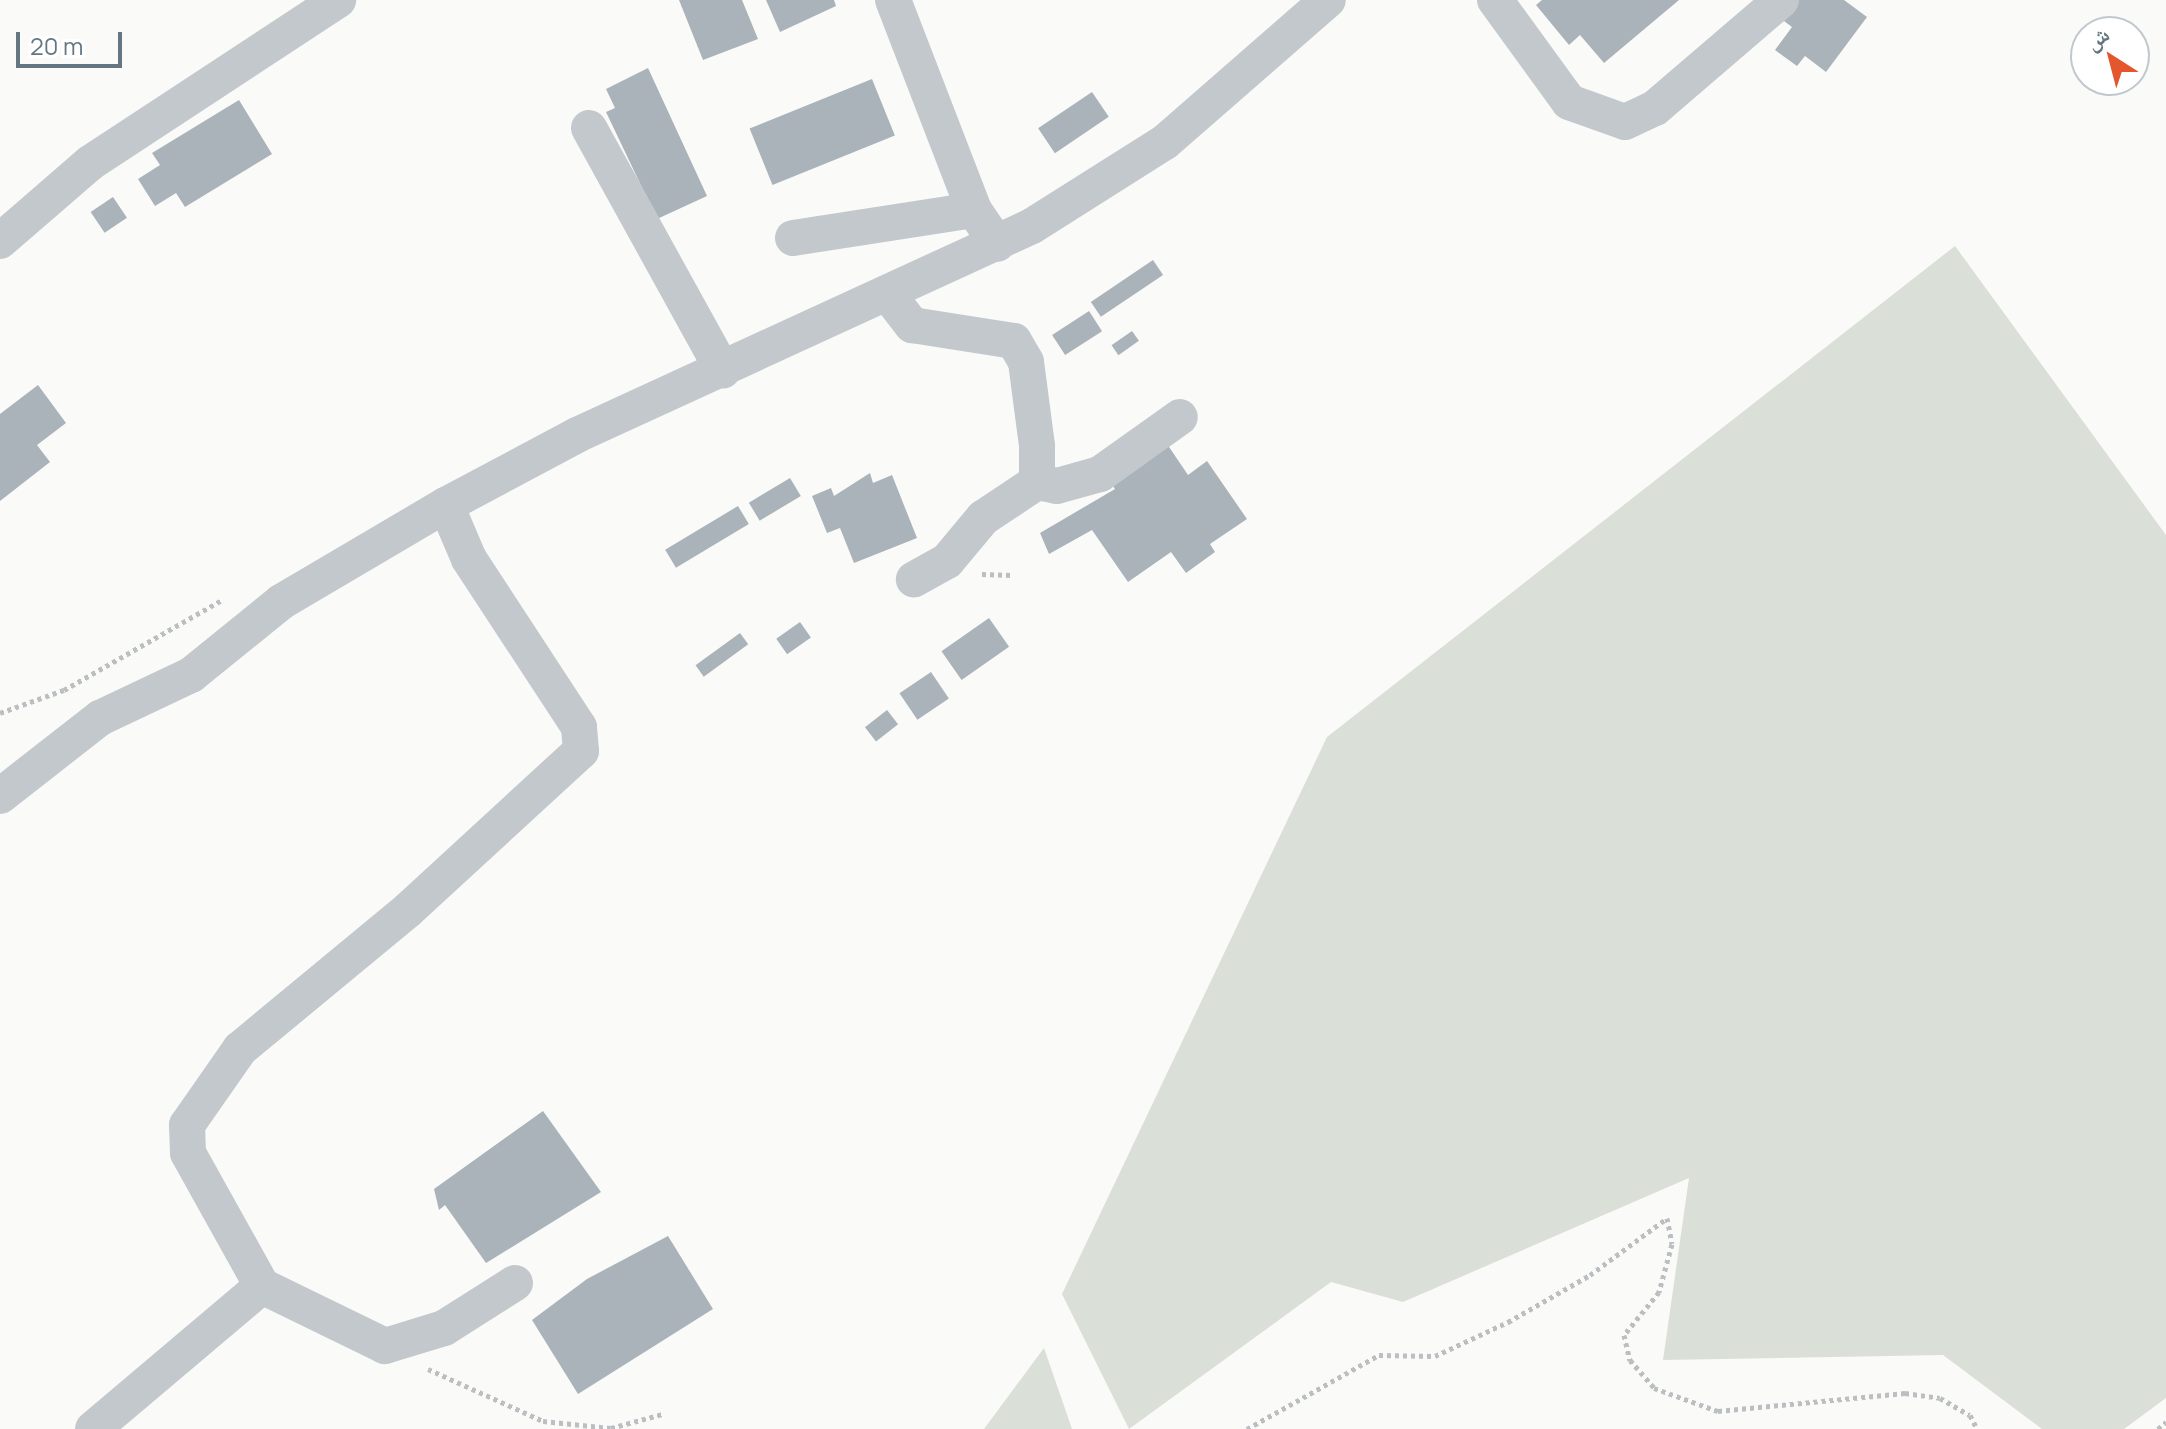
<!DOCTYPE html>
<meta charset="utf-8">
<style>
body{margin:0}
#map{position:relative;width:2166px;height:1429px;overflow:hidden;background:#fafaf8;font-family:Manrope,"Noto Naskh Arabic",sans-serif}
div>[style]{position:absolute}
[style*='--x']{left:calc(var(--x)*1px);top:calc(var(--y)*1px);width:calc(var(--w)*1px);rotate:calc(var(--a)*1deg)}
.green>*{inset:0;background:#dadfd7}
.building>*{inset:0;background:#aab3b9;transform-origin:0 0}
.path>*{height:5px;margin-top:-2.5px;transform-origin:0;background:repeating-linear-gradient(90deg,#bbbfc2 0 4px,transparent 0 8px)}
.minor>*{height:36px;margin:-18px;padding:0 18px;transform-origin:18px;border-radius:18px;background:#c3c8cc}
span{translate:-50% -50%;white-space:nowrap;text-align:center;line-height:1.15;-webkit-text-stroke:8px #fff;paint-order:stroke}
.north{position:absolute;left:2070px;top:16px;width:80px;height:80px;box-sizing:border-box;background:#fff;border:2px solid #c1c8cd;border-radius:50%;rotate:324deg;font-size:22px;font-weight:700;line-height:32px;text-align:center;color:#657683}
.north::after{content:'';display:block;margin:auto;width:28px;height:36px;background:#e4572e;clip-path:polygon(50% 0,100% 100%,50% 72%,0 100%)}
.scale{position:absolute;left:16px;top:32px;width:106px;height:36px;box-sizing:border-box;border:4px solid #657683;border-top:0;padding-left:10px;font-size:24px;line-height:28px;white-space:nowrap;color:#657683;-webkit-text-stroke:6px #fff;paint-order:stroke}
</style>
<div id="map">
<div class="green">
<i style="clip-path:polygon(1955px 246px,2166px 535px,2166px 1398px,2124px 1429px,2042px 1429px,1943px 1355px,1663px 1360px,1689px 1178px,1403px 1302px,1331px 1282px,1129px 1429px,1062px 1294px,1327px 737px)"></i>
<i style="clip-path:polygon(1044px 1348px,1072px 1429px,984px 1429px)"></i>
</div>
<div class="building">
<i style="clip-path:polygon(679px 0,742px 0,758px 39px,703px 60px)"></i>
<i style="clip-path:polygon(766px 0,834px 0,836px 6px,780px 32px)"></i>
<i style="clip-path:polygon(1542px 0,1679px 0,1604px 63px,1580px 35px,1569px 45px,1536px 5px)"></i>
<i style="clip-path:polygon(1794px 0,1844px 0,1867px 17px,1826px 72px,1805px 56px,1797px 66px,1775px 50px,1792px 27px,1780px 18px)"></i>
<i style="clip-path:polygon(648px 68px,707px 196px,657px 219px,606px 112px,615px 108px,606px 89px)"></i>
<i style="left:872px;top:79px;width:61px;height:132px;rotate:68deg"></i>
<i style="left:1092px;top:92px;width:30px;height:65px;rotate:56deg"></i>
<i style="clip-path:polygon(239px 100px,272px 154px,185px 207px,176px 193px,155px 206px,138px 179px,160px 165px,152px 153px)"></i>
<i style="left:113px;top:197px;width:25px;height:27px;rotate:56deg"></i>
<i style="left:1153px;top:260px;width:18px;height:75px;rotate:56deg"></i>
<i style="left:1089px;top:311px;width:24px;height:44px;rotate:57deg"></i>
<i style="left:1132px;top:331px;width:12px;height:25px;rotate:55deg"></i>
<i style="clip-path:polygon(38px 385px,66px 423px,37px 445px,50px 462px,0 501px,0 414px)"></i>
<i style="clip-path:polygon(1165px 441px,1188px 475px,1207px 461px,1247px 519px,1210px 544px,1215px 552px,1186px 573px,1171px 552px,1128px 582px,1092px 530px,1049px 554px,1040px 533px,1115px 489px,1109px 480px)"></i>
<i style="clip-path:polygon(870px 473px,873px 483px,892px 475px,917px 538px,854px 563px,840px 528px,827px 533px,812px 496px,831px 488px,834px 496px)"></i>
<i style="left:790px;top:478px;width:21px;height:48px;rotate:59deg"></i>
<i style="left:738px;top:506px;width:21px;height:85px;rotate:59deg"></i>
<i style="left:989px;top:618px;width:35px;height:58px;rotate:55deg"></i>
<i style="left:800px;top:622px;width:19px;height:29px;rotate:55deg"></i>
<i style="left:740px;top:633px;width:14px;height:55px;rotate:54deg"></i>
<i style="left:931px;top:672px;width:32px;height:38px;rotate:56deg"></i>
<i style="left:887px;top:710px;width:18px;height:28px;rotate:52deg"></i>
<i style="clip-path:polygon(543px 1111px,601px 1192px,486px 1263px,445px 1205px,439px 1210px,434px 1189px)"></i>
<i style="clip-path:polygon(668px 1236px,713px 1309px,578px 1394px,532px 1320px,587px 1279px)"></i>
</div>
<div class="path">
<i style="--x:982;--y:574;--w:30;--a:2"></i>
<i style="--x:0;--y:713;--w:68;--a:-19.8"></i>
<i style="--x:64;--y:690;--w:182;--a:-29.7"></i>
<i style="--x:428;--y:1369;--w:126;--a:24.3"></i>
<i style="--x:543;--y:1421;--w:68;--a:5.9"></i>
<i style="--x:611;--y:1428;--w:54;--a:-15.1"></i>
<i style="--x:1247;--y:1429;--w:151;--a:-29.3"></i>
<i style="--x:1379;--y:1355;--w:56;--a:1"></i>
<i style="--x:1435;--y:1356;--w:81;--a:-25"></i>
<i style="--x:1508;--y:1322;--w:95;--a:-29.8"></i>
<i style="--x:1590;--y:1275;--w:96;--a:-36.5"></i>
<i style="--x:1667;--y:1218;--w:26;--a:79"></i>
<i style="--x:1672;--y:1244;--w:50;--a:105.2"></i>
<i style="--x:1659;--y:1292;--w:55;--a:129.1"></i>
<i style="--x:1624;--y:1335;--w:26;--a:77"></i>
<i style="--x:1630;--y:1360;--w:37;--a:49"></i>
<i style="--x:1654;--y:1388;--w:68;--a:19.8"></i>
<i style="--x:1718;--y:1411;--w:188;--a:-5.5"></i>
<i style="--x:1905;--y:1393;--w:35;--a:8"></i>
<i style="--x:1940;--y:1398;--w:34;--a:30"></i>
<i style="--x:1970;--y:1415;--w:16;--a:63"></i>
<i style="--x:2158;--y:1429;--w:11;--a:-41"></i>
</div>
<div class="minor">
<i style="--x:893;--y:0;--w:225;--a:68.9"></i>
<i style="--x:974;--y:210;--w:41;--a:55.9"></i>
<i style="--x:1495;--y:0;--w:126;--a:54"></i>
<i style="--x:1569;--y:102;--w:59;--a:19.7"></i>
<i style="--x:1625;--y:122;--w:33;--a:-25"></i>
<i style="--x:1655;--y:108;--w:166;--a:-40.6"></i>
<i style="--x:589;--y:128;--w:277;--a:61.1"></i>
<i style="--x:793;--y:238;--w:183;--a:-8.8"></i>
<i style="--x:0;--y:241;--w:119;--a:-40.9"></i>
<i style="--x:90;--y:163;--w:297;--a:-33.3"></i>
<i style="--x:887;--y:293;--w:41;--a:52"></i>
<i style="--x:912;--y:325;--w:103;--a:8.9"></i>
<i style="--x:1014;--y:341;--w:24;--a:60"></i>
<i style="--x:1026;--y:362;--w:85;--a:82.5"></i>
<i style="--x:1037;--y:446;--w:36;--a:90"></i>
<i style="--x:1037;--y:482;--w:65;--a:146.3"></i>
<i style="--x:983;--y:518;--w:56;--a:129.9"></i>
<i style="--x:947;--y:561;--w:38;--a:151"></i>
<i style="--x:1037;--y:482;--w:20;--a:11"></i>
<i style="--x:1057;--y:486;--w:45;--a:-15.6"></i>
<i style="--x:1100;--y:474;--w:98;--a:-35.5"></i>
<i style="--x:0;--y:796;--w:127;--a:-38"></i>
<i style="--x:100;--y:718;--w:101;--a:-25.3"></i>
<i style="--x:191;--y:675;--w:116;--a:-39"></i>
<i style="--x:281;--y:602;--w:191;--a:-30.5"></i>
<i style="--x:515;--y:1283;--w:84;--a:147.6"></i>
<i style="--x:444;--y:1328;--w:62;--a:163"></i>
<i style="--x:385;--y:1346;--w:137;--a:-154"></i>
<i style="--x:262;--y:1286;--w:152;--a:-119.1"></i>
<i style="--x:188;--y:1153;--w:28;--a:-92"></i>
<i style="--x:187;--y:1125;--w:93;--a:-55.1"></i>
<i style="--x:240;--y:1049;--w:218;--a:-39.6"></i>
<i style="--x:408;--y:910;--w:235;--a:-42.6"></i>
<i style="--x:581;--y:751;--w:24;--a:-95"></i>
<i style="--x:579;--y:727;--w:201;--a:-123.2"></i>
<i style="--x:469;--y:559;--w:59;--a:-113.1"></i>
<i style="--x:446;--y:505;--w:149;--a:-28.1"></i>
<i style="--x:577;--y:435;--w:501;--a:-24.67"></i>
<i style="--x:1032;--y:226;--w:157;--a:-32.3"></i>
<i style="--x:1165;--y:142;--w:216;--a:-41.1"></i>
<i style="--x:93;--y:1429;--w:221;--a:-40.2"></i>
</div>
<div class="north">ش</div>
<div class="scale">20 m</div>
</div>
